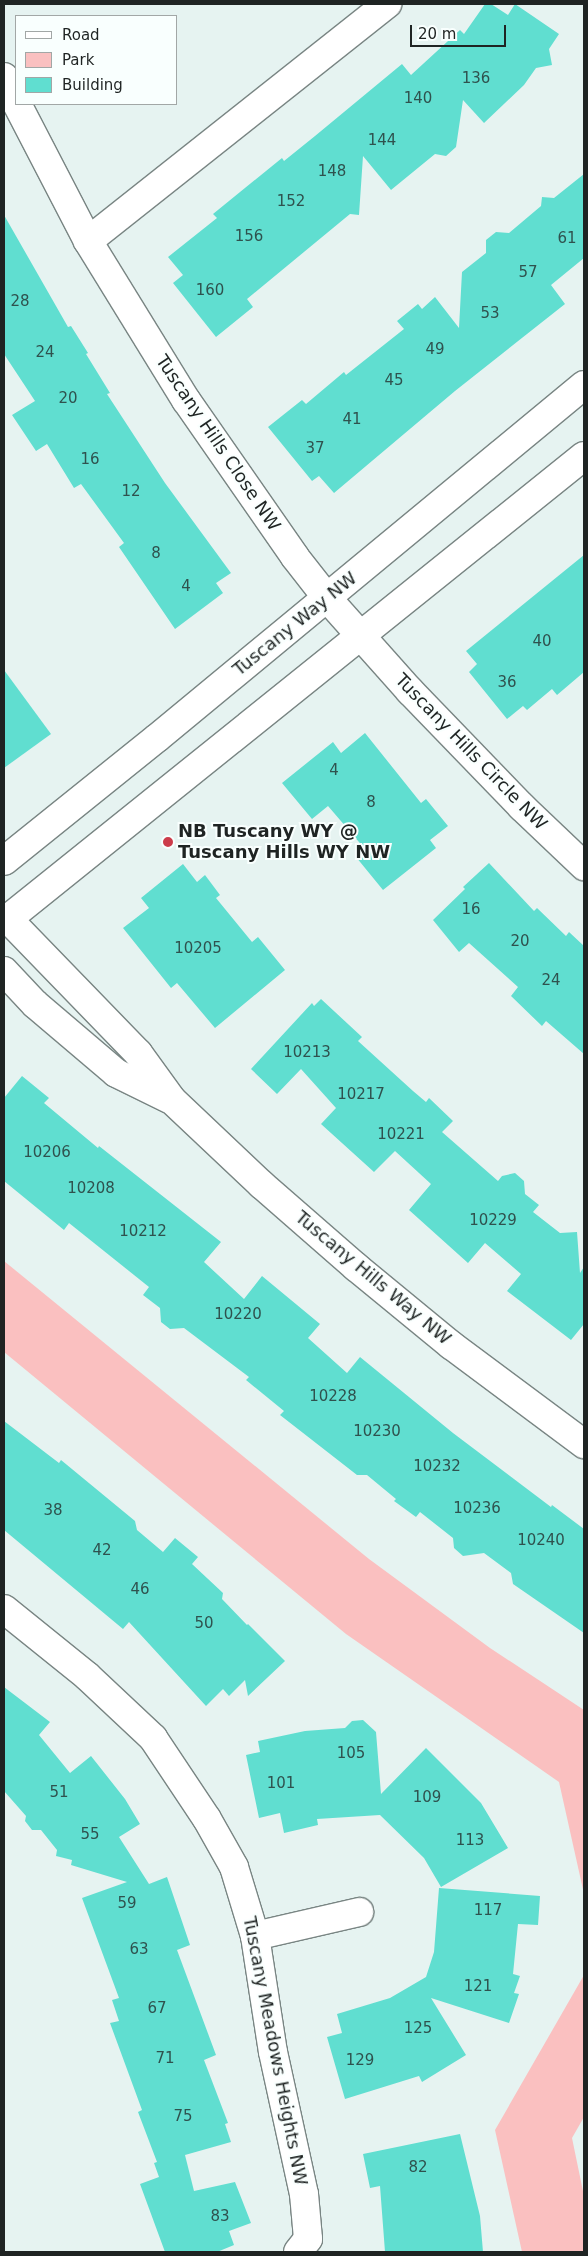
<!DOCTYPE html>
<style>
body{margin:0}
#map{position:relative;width:588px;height:2256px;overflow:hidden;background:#e6f3f1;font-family:"DejaVu Sans",sans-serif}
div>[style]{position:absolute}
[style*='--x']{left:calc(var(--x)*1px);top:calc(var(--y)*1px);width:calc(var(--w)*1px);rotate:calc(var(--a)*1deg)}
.green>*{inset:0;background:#fac0c0}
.building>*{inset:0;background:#60ded0}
.roads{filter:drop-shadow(1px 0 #798583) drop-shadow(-1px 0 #798583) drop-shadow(0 1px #798583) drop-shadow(0 -1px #798583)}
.minor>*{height:28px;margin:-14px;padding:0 14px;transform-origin:14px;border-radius:14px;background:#fff}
.tertiary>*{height:28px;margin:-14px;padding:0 14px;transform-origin:14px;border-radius:14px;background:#fff}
.dots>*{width:14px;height:14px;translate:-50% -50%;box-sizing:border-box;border:2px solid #f9fffe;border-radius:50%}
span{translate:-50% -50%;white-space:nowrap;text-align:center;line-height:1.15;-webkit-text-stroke:4px #f9fffe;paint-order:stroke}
.number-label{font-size:15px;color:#2f524e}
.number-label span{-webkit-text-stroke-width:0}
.street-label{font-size:18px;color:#1f2423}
.poi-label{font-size:18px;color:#1f2423;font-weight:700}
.left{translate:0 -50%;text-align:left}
.frame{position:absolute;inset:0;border:5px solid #1f2423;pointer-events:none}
.legend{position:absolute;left:15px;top:15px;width:162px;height:90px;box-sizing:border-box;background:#f9fffe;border:1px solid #a2a7a6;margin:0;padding:6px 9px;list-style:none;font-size:15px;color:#1f2423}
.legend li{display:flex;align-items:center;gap:10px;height:25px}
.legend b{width:25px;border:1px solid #a2a7a6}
.scale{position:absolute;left:410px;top:25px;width:96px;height:22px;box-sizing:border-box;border:2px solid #1f2423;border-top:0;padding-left:6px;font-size:15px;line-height:18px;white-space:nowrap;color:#1f2423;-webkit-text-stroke:4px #f9fffe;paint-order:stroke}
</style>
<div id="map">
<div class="green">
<i style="clip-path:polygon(4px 1261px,369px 1559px,490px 1648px,584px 1710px,584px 1894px,559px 1782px,346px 1634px,4px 1352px)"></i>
<i style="clip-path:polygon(584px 1975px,584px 2117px,572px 2138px,584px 2196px,584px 2252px,522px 2252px,495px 2130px)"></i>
</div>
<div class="building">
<i style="clip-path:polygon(485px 4px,491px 4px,508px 15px,515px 4px,559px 34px,549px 49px,552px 65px,536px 68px,524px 85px,484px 123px,463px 100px,456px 147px,446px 156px,435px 154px,391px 190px,363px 156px,359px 215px,350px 214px,247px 299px,253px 307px,216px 337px,173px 283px,183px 275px,168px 257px,217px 218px,213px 214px,282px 158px,284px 161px,315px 136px,402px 64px,411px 75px,460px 30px,464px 34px)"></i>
<i style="clip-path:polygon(584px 174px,584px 258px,551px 285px,565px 304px,455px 391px,334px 493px,319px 476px,312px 481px,268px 427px,302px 400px,306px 404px,344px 372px,346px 375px,404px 329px,397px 321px,418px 304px,422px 309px,435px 297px,459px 328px,462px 272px,486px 253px,486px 240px,496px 232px,509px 233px,541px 206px,542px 197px,554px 198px)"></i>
<i style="clip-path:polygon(4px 215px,68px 327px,71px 326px,88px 353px,86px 354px,110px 393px,107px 394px,165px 483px,231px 573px,216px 583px,223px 593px,175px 629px,119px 547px,124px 543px,81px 484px,74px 488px,47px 444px,36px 451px,12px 415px,35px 401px,4px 354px)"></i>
<i style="clip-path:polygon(584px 555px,584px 672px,557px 695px,552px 689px,527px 710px,523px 706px,507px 719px,469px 672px,477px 664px,466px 651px)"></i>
<i style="clip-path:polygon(4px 670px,51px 734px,4px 768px)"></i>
<i style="clip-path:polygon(365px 733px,421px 803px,426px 799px,448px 826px,430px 840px,436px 848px,383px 890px,356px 857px,365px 849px,328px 806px,312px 819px,282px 783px,333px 742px,341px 753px)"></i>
<i style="clip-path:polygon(489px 863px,534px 911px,537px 908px,566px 936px,569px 932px,584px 946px,584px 1054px,546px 1021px,542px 1026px,511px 996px,518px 987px,469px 943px,459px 952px,433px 920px,465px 889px,463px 887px)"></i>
<i style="clip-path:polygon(183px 864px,197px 882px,205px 875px,220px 895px,216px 898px,252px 942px,258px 937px,285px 970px,215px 1028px,177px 983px,171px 988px,123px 928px,149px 908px,141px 898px)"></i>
<i style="clip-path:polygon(321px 999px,362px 1037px,358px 1041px,413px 1091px,426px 1102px,429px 1098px,453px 1121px,442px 1132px,498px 1181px,502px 1176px,515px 1173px,524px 1181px,525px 1194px,539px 1205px,533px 1212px,560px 1233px,577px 1232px,580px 1273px,584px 1267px,584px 1324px,571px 1340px,507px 1291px,521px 1274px,485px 1243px,468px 1263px,409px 1210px,431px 1184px,395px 1151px,374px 1172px,321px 1124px,336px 1108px,301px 1069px,277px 1094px,251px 1069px,312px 1003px,314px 1006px)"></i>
<i style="clip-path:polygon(22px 1076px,49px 1098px,44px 1103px,98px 1148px,99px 1146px,221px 1242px,204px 1262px,244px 1299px,262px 1276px,320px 1324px,308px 1338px,347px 1373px,360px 1357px,453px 1433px,551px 1507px,552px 1505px,584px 1529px,584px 1633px,513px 1584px,511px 1573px,484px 1553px,463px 1556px,454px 1548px,453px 1538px,420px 1512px,416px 1517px,394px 1501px,396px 1499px,367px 1475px,357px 1475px,280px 1415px,284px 1411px,246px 1380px,249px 1377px,184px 1328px,170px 1329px,161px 1322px,160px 1308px,143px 1295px,149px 1287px,69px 1223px,64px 1230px,4px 1181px,4px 1098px)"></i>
<i style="clip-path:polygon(4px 1421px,59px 1463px,61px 1460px,135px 1521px,137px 1530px,163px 1552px,175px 1538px,198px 1557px,192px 1564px,223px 1593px,222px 1599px,247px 1625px,248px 1624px,285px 1661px,248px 1696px,245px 1680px,229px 1696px,223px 1689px,206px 1706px,129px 1622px,123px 1629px,4px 1530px)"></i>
<i style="clip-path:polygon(4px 1687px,50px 1722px,39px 1735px,70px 1773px,91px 1756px,125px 1799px,140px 1824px,119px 1837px,149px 1884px,167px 1877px,190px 1945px,177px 1950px,216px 2055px,204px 2060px,228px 2123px,225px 2124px,231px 2142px,185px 2155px,194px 2191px,235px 2182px,251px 2223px,229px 2231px,234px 2245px,217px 2252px,165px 2252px,140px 2184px,159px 2177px,154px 2163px,157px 2162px,138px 2112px,142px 2110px,110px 2023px,119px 2021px,112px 2000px,119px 1998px,82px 1898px,127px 1882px,71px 1865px,72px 1860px,56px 1856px,57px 1850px,41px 1830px,32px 1830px,25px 1821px,26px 1816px,4px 1791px)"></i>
<i style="clip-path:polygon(363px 1720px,376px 1732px,381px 1794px,426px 1748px,481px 1803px,508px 1848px,441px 1887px,424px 1858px,380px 1815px,317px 1819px,318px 1825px,284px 1833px,280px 1813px,259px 1818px,246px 1755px,260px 1752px,258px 1741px,305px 1731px,345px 1728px,352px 1721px)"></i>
<i style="clip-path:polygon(439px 1888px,540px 1896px,538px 1925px,518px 1924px,513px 1974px,520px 1976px,514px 1993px,519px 1994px,509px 2023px,431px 1998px,466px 2055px,422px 2082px,419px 2076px,345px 2099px,327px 2037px,342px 2033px,337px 2014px,390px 1998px,426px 1977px,434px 1952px)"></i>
<i style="clip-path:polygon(460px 2134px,480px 2216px,483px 2252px,385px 2252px,380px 2186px,370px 2188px,363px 2154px)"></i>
</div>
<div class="roads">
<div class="minor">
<i style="--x:4;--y:77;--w:28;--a:64"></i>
<i style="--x:17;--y:104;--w:154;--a:62.6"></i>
<i style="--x:88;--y:241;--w:187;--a:58.4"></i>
<i style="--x:186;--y:400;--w:191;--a:55.2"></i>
<i style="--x:295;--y:557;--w:52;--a:52"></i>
<i style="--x:327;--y:598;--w:125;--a:48.3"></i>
<i style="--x:410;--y:691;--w:161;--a:46"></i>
<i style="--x:522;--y:807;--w:86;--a:43.6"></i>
<i style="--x:88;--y:241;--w:382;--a:-38.4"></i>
<i style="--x:8;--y:919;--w:187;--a:45.9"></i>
<i style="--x:138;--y:1053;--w:58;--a:54.1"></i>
<i style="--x:172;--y:1100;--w:124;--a:43.4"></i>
<i style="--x:262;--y:1185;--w:125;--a:41.1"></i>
<i style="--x:356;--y:1267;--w:123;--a:39.4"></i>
<i style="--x:451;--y:1345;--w:166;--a:36.7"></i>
<i style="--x:4;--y:971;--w:45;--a:46.8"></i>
<i style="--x:35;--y:1004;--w:106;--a:40.4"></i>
<i style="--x:116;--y:1073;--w:59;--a:26.1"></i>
<i style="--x:4;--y:1609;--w:107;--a:38.9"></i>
<i style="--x:87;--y:1676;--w:91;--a:43.2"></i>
<i style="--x:153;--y:1738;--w:97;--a:56.3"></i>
<i style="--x:207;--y:1819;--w:55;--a:60.6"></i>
<i style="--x:234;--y:1867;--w:72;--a:73.1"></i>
<i style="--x:255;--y:1936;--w:117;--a:81.2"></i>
<i style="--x:273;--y:2052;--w:145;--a:77.7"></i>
<i style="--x:304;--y:2194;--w:45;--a:84.9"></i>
<i style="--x:308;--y:2239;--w:16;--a:128"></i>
<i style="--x:255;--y:1936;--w:107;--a:-13"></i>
</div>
<div class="tertiary">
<i style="--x:4;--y:861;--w:196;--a:-38.8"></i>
<i style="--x:157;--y:738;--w:554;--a:-39.58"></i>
<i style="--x:4;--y:922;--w:744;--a:-38.78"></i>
</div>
</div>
<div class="dots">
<i style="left:168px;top:842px;background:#cc3c4b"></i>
</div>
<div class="number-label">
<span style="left:476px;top:79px">136</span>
<span style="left:418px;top:99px">140</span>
<span style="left:382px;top:141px">144</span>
<span style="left:332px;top:172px">148</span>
<span style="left:291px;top:202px">152</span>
<span style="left:249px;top:237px">156</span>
<span style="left:567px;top:239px">61</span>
<span style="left:528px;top:273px">57</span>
<span style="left:210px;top:291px">160</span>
<span style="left:20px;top:302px">28</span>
<span style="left:490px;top:314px">53</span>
<span style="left:435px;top:350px">49</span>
<span style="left:45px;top:353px">24</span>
<span style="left:394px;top:381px">45</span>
<span style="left:68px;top:399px">20</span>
<span style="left:352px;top:420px">41</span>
<span style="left:315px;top:449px">37</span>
<span style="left:90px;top:460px">16</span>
<span style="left:131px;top:492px">12</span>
<span style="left:156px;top:554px">8</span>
<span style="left:186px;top:587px">4</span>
<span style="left:542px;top:642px">40</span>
<span style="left:507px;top:683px">36</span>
<span style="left:334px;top:771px">4</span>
<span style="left:371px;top:803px">8</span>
<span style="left:471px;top:910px">16</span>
<span style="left:520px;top:942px">20</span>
<span style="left:198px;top:949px">10205</span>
<span style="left:551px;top:981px">24</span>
<span style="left:307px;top:1053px">10213</span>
<span style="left:361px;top:1095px">10217</span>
<span style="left:401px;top:1135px">10221</span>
<span style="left:47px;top:1153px">10206</span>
<span style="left:91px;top:1189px">10208</span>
<span style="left:493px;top:1221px">10229</span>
<span style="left:143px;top:1232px">10212</span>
<span style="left:238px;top:1315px">10220</span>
<span style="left:333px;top:1397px">10228</span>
<span style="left:377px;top:1432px">10230</span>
<span style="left:437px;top:1467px">10232</span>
<span style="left:477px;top:1509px">10236</span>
<span style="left:53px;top:1511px">38</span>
<span style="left:541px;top:1541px">10240</span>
<span style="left:102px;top:1551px">42</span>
<span style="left:140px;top:1590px">46</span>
<span style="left:204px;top:1624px">50</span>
<span style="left:351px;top:1754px">105</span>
<span style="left:281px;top:1784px">101</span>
<span style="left:59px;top:1793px">51</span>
<span style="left:427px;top:1798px">109</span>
<span style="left:90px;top:1835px">55</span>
<span style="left:470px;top:1841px">113</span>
<span style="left:127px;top:1904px">59</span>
<span style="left:488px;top:1911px">117</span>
<span style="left:139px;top:1950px">63</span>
<span style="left:478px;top:1987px">121</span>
<span style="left:157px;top:2009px">67</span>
<span style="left:418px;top:2029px">125</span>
<span style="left:165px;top:2059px">71</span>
<span style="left:360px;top:2061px">129</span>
<span style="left:183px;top:2117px">75</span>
<span style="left:418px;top:2168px">82</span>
<span style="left:220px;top:2217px">83</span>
</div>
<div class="street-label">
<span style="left:218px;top:443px;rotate:56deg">Tuscany Hills Close NW</span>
<span style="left:295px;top:624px;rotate:-39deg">Tuscany Way NW</span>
<span style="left:471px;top:752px;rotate:46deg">Tuscany Hills Circle NW</span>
<span style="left:373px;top:1278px;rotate:40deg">Tuscany Hills Way NW</span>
<span style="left:275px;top:2051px;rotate:79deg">Tuscany Meadows Heights NW</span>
</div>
<div class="poi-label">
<span class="left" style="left:178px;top:842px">NB Tuscany WY @<br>Tuscany Hills WY NW</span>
</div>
<div class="frame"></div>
<ul class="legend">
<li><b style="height:6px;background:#fff"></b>Road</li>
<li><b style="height:14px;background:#fac0c0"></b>Park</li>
<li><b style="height:14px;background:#60ded0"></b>Building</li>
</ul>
<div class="scale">20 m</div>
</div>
